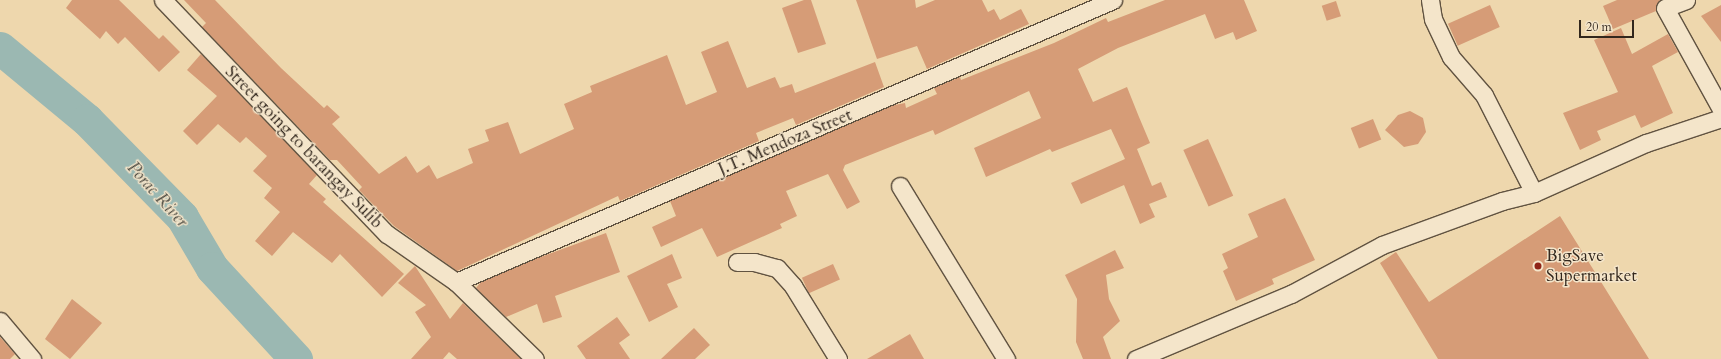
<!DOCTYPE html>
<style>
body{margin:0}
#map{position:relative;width:1721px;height:359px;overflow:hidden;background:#eed7ad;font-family:Cardo,serif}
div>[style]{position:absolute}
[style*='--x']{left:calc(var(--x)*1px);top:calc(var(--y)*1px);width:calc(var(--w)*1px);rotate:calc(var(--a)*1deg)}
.river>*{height:33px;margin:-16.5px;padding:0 16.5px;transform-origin:16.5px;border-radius:16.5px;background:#9bb8b2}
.building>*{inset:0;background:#d69c77;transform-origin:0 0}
.roads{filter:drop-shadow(1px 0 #615341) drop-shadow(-1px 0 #615341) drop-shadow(0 1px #615341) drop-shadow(0 -1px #615341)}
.street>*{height:17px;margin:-8.5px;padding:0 8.5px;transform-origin:8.5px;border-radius:8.5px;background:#f4e5ca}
.dots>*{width:11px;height:11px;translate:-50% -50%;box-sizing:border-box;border:2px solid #f4e5ca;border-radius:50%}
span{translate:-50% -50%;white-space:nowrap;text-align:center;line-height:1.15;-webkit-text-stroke:3px #f4e5ca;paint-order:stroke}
.street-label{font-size:17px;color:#32271d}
.poi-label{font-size:17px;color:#32271d}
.left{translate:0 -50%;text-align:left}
.water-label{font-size:18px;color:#4c4b42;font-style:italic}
.scale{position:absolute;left:1579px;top:20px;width:55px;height:18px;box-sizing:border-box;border:2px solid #32271d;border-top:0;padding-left:5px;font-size:12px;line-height:14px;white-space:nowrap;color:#32271d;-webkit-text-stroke:3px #f4e5ca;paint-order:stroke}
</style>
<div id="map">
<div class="river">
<i style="--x:0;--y:48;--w:113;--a:39.6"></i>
<i style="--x:87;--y:120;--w:136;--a:45.6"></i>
<i style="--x:182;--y:217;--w:59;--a:59.5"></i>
<i style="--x:212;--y:268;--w:124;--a:47.3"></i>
</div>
<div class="building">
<i style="clip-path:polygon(72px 0,119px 0,159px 39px,163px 35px,180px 52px,159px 72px,125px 37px,118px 44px,106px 31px,100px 39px,66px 8px)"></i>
<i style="clip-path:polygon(184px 0,215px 0,281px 68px,324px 108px,327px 105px,340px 117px,332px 124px,379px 174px,406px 156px,417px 173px,429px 165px,437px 179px,473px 163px,468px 149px,489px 141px,485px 130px,508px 122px,520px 154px,574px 129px,564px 104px,592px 92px,590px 86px,667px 55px,686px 105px,717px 92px,701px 52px,728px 41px,747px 88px,775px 77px,780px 88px,792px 84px,795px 93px,875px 62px,884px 87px,796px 125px,793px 118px,756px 133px,759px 141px,620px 201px,618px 196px,457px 271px,394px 226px,359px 190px,362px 187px,337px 160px,330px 160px,202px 27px,206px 23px)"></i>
<i style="clip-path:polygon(804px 0,811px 0,826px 44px,798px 53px,782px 8px)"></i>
<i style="clip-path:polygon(856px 0,915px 0,916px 8px,935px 0,982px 0,988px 12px,994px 9px,1000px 20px,1021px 9px,1029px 24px,927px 69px,917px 46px,877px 59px)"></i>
<i style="clip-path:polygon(1165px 0,1244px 0,1257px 31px,1236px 40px,1233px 32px,1215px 39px,1205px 14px,1118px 48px,1078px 69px,1093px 102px,1127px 87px,1139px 117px,1150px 143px,1137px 149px,1152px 186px,1161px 182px,1167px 197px,1149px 204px,1155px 217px,1140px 224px,1124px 185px,1081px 204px,1071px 183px,1125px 159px,1111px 129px,1052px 152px,1050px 149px,986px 177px,974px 148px,1041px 118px,1029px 91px,935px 135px,933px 130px,845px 165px,843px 170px,860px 202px,847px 209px,828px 174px,786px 191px,797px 216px,780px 224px,782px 228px,717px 257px,702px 228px,661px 247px,652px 227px,676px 216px,670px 201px,890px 106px,905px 103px,906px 108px,937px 94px,934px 88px,960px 77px,961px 80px,1054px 43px,1106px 18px,1108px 22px)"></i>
<i style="clip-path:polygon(1617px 0,1660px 0,1656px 11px,1613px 29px,1603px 6px)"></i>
<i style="left:1336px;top:1px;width:16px;height:15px;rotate:72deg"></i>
<i style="left:1490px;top:5px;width:24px;height:46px;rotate:66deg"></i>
<i style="clip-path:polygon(1721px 5px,1721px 42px,1701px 16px)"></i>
<i style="clip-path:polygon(1621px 28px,1632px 54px,1668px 34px,1678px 52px,1652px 66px,1673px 113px,1641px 128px,1635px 115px,1597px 131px,1601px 140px,1580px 150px,1563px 113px,1618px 92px,1594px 40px)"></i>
<i style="clip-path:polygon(201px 54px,317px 175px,309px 184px,326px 199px,323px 202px,404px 274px,382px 297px,340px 254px,332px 263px,293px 232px,272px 256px,255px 241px,280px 212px,264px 198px,272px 188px,253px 171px,267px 156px,246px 137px,240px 143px,218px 124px,197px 145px,183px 131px,217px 96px,187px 70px)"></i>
<i style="clip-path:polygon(1410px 111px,1423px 118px,1426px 132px,1418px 144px,1404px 147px,1385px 130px,1398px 115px)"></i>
<i style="left:1373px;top:119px;width:22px;height:24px;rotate:68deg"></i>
<i style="left:1208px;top:139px;width:62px;height:27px;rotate:66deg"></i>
<i style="clip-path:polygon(1285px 198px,1315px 260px,1272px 279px,1274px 284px,1236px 301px,1223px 271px,1228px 268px,1222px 254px,1258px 237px,1248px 214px)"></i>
<i style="clip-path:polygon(1560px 216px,1649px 359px,1438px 359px,1380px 263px,1396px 252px,1429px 302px)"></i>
<i style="clip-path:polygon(606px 233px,620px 272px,555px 296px,562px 317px,543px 323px,537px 304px,506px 317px,476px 288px,481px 282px,527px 262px)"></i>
<i style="clip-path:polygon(1115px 250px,1124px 268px,1106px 275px,1109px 299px,1120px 321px,1103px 337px,1111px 359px,1083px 359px,1076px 342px,1077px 299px,1065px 275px)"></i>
<i style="clip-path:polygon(672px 254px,682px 278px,667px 284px,678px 307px,649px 322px,627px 276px)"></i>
<i style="left:833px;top:264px;width:17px;height:34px;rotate:66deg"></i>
<i style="clip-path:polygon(415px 266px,450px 319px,463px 303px,521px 359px,457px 359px,449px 352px,443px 359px,411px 359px,431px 337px,415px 312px,426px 305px,398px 283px)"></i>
<i style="clip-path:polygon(72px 299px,102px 323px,70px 359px,45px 339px)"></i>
<i style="clip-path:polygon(617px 317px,630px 335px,619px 343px,630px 359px,586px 359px,577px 346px)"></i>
<i style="clip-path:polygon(694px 328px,710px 345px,695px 359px,661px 359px)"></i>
<i style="clip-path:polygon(910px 334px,924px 359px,867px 359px)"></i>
<i style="clip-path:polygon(0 337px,15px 354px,10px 359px,0 359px)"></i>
</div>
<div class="roads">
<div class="street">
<i style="--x:163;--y:0;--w:324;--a:46.3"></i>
<i style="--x:387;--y:234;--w:84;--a:34.8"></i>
<i style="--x:456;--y:282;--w:110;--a:44.3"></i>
<i style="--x:1430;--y:0;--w:19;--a:81"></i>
<i style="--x:1433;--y:19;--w:42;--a:64.7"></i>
<i style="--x:1451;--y:57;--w:50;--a:49"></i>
<i style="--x:1484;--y:95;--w:110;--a:63"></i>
<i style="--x:1686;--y:0;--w:22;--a:159"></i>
<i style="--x:1665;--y:8;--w:115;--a:61"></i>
<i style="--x:900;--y:186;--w:203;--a:58.5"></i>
<i style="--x:737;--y:262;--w:17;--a:0"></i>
<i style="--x:754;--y:262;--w:24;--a:15"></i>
<i style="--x:777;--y:268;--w:24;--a:48"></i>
<i style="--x:793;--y:286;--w:86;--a:58.3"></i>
<i style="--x:456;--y:282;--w:715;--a:-23.23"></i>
<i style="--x:0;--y:321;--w:50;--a:49.9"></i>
<i style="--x:1136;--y:359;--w:168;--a:-22.8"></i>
<i style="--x:1291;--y:294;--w:103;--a:-28.3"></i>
<i style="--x:1382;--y:245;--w:128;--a:-20.1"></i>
<i style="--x:1502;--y:201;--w:33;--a:-14"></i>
<i style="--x:1534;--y:193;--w:123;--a:-24.1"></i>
<i style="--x:1646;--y:143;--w:79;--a:-18.4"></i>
</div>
</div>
<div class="dots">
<i style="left:1538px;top:266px;background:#8f2418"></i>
</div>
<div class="street-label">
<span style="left:785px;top:142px;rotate:-23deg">J.T. Mendoza Street</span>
<span style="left:304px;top:147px;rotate:46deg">Street going to barangay Sulib</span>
</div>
<div class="poi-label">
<span class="left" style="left:1546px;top:266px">BigSave<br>Supermarket</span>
</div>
<div class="water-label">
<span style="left:157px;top:195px;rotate:48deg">Porac River</span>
</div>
<div class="scale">20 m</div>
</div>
